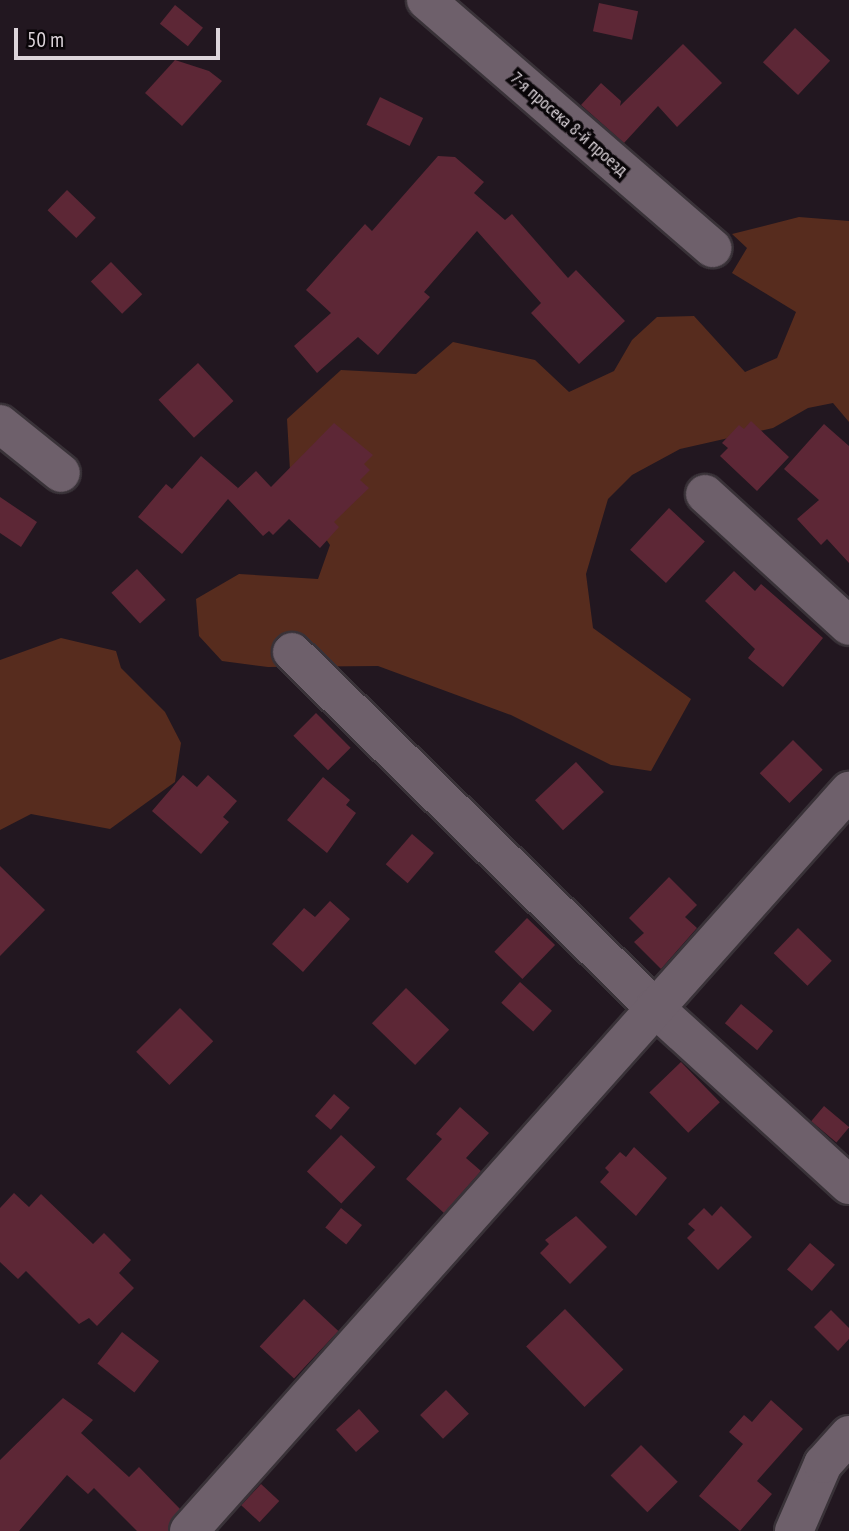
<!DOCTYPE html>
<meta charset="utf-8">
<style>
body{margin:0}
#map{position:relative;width:849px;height:1531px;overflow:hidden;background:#221720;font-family:"PT Sans Narrow",sans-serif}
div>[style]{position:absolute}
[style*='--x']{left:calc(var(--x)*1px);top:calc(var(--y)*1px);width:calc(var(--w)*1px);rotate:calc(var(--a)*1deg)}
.green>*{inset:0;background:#572c1e}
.building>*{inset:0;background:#5d2736;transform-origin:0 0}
.roads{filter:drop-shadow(2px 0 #393238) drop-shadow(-2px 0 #393238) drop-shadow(0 2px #393238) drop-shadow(0 -2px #393238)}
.minor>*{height:38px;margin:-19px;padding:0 19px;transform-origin:19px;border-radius:19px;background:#6e606b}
span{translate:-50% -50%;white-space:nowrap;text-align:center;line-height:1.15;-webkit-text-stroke:7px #090508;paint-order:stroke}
.street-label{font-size:18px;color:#ddd5db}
.scale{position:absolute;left:14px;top:28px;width:206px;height:32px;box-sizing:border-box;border:4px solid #ddd5db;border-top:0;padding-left:9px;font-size:21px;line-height:24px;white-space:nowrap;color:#ddd5db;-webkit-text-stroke:5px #090508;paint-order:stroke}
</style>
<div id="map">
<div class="green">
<i style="clip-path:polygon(799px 217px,849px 221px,849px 422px,833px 403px,808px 408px,773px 428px,680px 449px,632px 475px,608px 499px,586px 574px,593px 628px,691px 699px,651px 771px,611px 765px,511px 715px,378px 666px,268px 667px,222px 661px,199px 636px,196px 599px,239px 574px,318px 579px,330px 545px,291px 488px,287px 419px,341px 370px,416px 374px,453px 342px,535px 360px,569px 392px,614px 371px,632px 340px,657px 317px,694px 316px,745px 372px,777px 358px,796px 312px,732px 273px,747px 248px,732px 234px)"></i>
<i style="clip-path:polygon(61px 638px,116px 651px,121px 668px,165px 712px,181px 743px,175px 782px,110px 829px,31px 814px,0 830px,0 660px)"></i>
</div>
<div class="building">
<i style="left:599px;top:3px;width:40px;height:29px;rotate:12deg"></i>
<i style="left:175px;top:5px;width:36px;height:24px;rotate:39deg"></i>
<i style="left:795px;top:28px;width:48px;height:47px;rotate:43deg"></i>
<i style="clip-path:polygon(683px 44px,722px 83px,677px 127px,658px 106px,624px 143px,581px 105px,601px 83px,621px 101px,620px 106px)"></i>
<i style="clip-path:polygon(175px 60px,209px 71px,222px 81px,182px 126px,145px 93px)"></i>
<i style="left:380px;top:97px;width:48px;height:31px;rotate:26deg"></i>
<i style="clip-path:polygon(438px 156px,455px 157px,484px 182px,474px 193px,505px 220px,512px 214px,568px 278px,576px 270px,625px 321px,579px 364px,531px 313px,541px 303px,477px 231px,424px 292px,430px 297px,378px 355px,358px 337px,317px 373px,294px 346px,331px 313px,306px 290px,365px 224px,372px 231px)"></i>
<i style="left:67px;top:190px;width:40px;height:28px;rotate:44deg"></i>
<i style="left:111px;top:262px;width:45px;height:28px;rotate:46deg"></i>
<i style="left:198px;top:363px;width:52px;height:54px;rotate:47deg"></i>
<i style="clip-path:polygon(751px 421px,789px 457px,757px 491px,720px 456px,728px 448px,722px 443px,739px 425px,744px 429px)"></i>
<i style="clip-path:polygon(334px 423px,373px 455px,364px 464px,370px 470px,360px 480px,369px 488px,334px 522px,339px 527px,320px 548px,289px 519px,273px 535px,269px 531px,263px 536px,228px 499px,182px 554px,138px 517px,166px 484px,172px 489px,201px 456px,238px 488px,235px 491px,256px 471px,271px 487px)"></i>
<i style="clip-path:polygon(824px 424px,849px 446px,849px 563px,827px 539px,821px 545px,797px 519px,819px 500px,784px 469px)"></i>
<i style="clip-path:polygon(0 497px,37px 522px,21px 547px,0 533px)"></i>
<i style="left:669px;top:508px;width:49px;height:57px;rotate:43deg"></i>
<i style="left:137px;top:569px;width:42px;height:35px;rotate:47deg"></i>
<i style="clip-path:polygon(734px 571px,755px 591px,761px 584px,823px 638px,783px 687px,748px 658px,755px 649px,705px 601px)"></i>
<i style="left:316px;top:713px;width:49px;height:32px;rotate:45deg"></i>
<i style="left:793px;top:740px;width:42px;height:47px;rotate:45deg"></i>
<i style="left:576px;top:762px;width:41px;height:56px;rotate:47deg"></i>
<i style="clip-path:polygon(183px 775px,197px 787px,208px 775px,237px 801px,223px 817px,229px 822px,201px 854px,152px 811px)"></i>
<i style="clip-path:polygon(323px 777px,350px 800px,346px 805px,356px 813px,327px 853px,287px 820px)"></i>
<i style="left:412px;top:834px;width:29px;height:40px;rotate:41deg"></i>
<i style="clip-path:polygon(0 866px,45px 910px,0 956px)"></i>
<i style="clip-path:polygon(669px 877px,697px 905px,685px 917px,697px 928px,661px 969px,634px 942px,644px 933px,629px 918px)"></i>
<i style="clip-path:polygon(330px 901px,350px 919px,303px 972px,272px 944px,304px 908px,315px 917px)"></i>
<i style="left:527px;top:918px;width:39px;height:47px;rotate:44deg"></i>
<i style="left:798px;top:928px;width:47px;height:35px;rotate:44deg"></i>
<i style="left:520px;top:982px;width:43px;height:28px;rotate:42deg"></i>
<i style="left:406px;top:988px;width:60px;height:49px;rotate:44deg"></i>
<i style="left:741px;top:1004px;width:42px;height:25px;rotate:40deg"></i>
<i style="left:180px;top:1008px;width:47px;height:62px;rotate:45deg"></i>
<i style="left:681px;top:1062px;width:56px;height:44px;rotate:46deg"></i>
<i style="left:334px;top:1094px;width:21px;height:29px;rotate:41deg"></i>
<i style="left:824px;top:1106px;width:33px;height:20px;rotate:40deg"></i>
<i style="clip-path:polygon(460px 1107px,489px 1133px,466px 1158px,481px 1171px,444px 1213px,406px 1179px,442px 1139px,436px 1134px)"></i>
<i style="left:341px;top:1135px;width:47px;height:50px;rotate:43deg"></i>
<i style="clip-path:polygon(634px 1147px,667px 1178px,636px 1216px,600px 1182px,609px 1172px,605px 1168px,620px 1152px,626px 1157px)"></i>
<i style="clip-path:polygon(14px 1193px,29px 1207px,41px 1194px,93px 1244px,104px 1233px,131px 1260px,119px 1273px,134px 1288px,97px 1326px,89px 1318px,79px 1324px,26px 1271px,18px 1279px,0 1262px,0 1208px)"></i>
<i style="clip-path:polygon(721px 1206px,752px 1237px,718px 1270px,687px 1238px,695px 1230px,688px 1224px,704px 1208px,712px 1216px)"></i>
<i style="left:341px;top:1208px;width:27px;height:25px;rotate:39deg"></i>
<i style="clip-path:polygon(576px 1216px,607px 1247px,570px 1284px,540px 1253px,549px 1244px,545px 1240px)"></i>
<i style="left:810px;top:1243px;width:33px;height:35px;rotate:41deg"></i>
<i style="left:304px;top:1299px;width:47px;height:65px;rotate:43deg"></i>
<i style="left:565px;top:1309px;width:84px;height:54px;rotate:46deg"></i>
<i style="clip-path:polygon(831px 1310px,849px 1328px,849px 1339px,838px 1351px,814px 1327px)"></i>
<i style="left:122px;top:1332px;width:47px;height:40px;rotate:38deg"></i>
<i style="left:446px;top:1390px;width:33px;height:36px;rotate:46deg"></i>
<i style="clip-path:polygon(63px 1398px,93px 1420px,81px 1433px,129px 1477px,139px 1467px,180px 1509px,168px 1531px,137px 1531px,94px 1488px,88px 1494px,67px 1475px,19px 1531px,0 1531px,0 1460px)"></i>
<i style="clip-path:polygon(771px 1400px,803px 1429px,757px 1481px,772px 1494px,740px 1531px,699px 1496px,743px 1444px,729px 1432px,744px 1415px,752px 1422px)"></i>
<i style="left:359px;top:1409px;width:30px;height:31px;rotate:48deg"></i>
<i style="left:641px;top:1445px;width:52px;height:43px;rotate:45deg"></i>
<i style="left:261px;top:1484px;width:25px;height:29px;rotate:43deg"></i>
</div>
<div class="roads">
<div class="minor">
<i style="--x:426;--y:0;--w:379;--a:40.9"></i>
<i style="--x:0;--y:424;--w:78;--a:38.8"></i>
<i style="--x:705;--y:494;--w:195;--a:42.5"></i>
<i style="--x:292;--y:652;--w:507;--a:44.44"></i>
<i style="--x:654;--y:1007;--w:264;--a:42.4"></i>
<i style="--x:189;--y:1531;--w:992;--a:-48.27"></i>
<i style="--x:794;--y:1531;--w:73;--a:-66.6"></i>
<i style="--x:823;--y:1464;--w:39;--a:-48"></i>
</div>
</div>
<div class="street-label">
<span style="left:569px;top:124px;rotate:41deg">7-я просека 8-й проезд</span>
</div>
<div class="scale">50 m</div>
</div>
